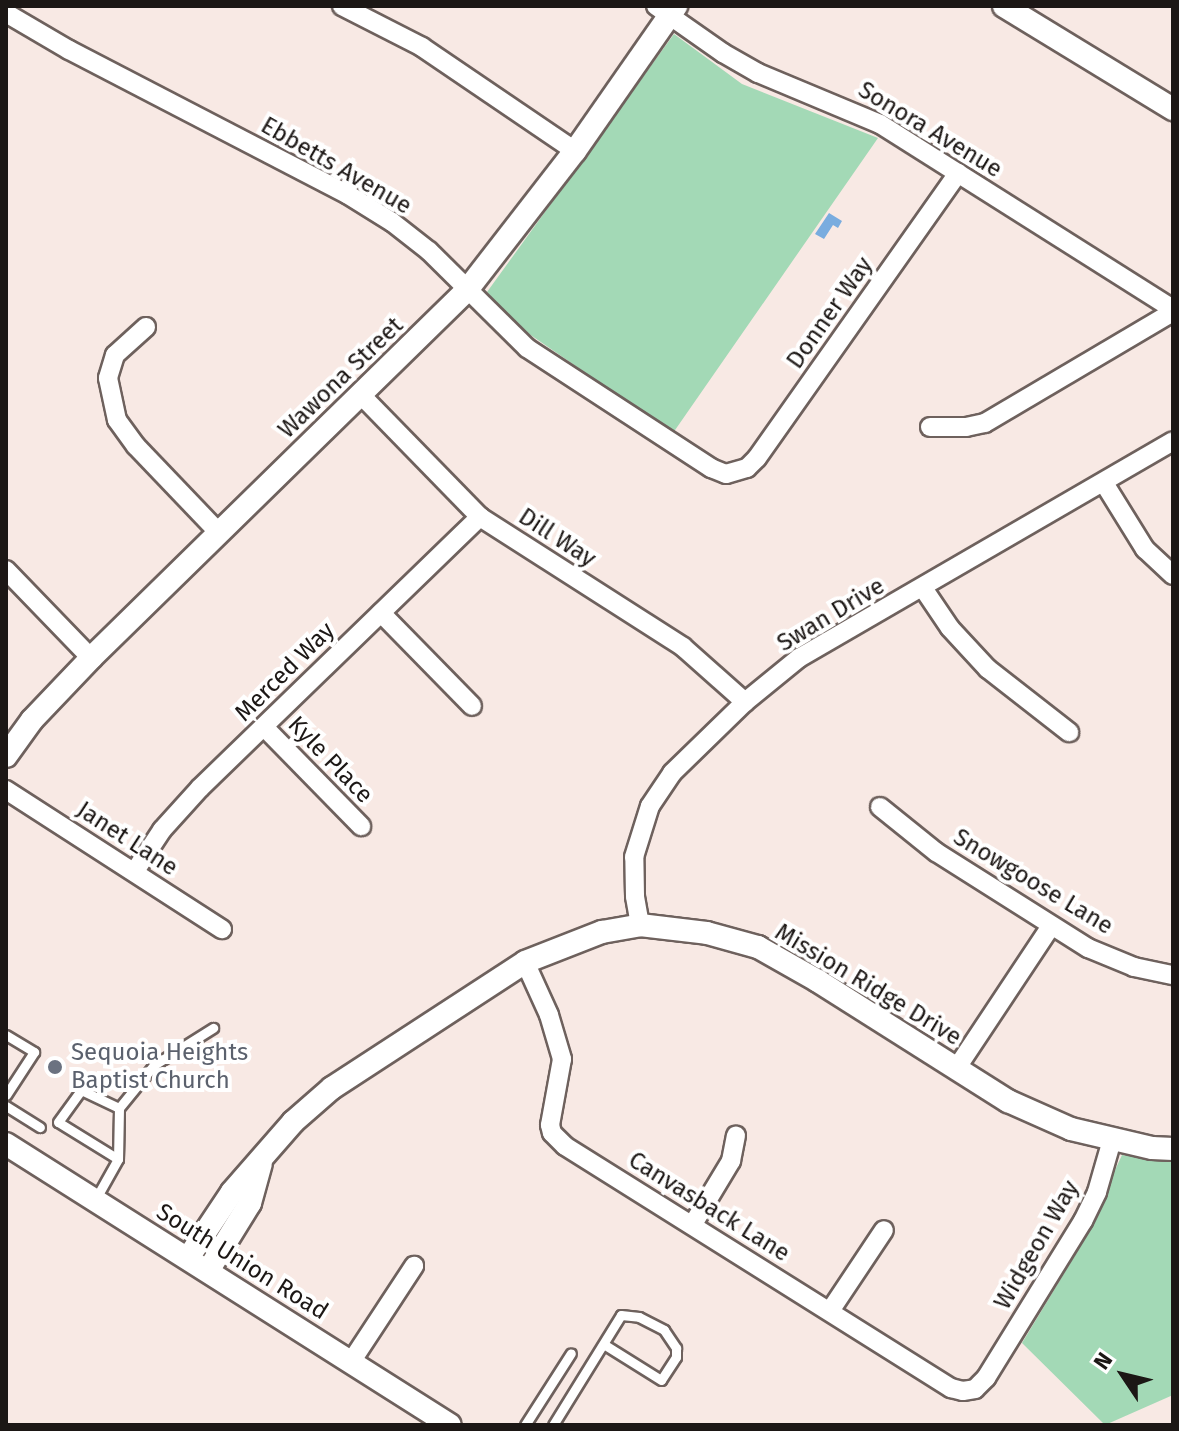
<!DOCTYPE html>
<style>
body{margin:0}
#map{position:relative;width:1179px;height:1431px;overflow:hidden;background:#f8e9e4;font-family:"Fira Sans",sans-serif}
div>[style]{position:absolute}
[style*='--x']{left:calc(var(--x)*1px);top:calc(var(--y)*1px);width:calc(var(--w)*1px);rotate:calc(var(--a)*1deg)}
.green>*{inset:0;background:#a3d9b6}
.water>*{inset:0;background:#79acdf}
.roads{filter:drop-shadow(2px 0 #6e615d) drop-shadow(-2px 0 #6e615d) drop-shadow(0 2px #6e615d) drop-shadow(0 -2px #6e615d)}
.service>*{height:9px;margin:-4.5px;padding:0 4.5px;transform-origin:4.5px;border-radius:4.5px;background:#fff}
.minor>*{height:18px;margin:-9px;padding:0 9px;transform-origin:9px;border-radius:9px;background:#fff}
.tertiary>*{height:22px;margin:-11px;padding:0 11px;transform-origin:11px;border-radius:11px;background:#fff}
.dots>*{width:22px;height:22px;translate:-50% -50%;box-sizing:border-box;border:4px solid #fff;border-radius:50%}
span{translate:-50% -50%;white-space:nowrap;text-align:center;line-height:1.15;-webkit-text-stroke:8px #fff;paint-order:stroke}
.street-label{font-size:24px;color:#1c1715}
.worship-label{font-size:24px;color:#5b616d}
.left{translate:0 -50%;text-align:left}
.frame{position:absolute;inset:0;border:8px solid #1c1715;pointer-events:none}
.north{position:absolute;left:1083px;top:1335px;width:80px;height:80px;-webkit-text-stroke:6px #fff;paint-order:stroke;rotate:305deg;font-size:22px;font-weight:700;line-height:32px;text-align:center;color:#1c1715}
.north::after{content:'';display:block;margin:auto;width:28px;height:36px;background:#1c1715;clip-path:polygon(50% 0,100% 100%,50% 72%,0 100%)}
</style>
<div id="map">
<div class="green">
<i style="clip-path:polygon(674px 34px,742px 84px,878px 138px,673px 433px,519px 327px,487px 292px)"></i>
<i style="clip-path:polygon(1122px 1155px,1173px 1162px,1173px 1395px,1105px 1425px,1022px 1343px,1077px 1252px)"></i>
</div>
<div class="water">
<i style="clip-path:polygon(829px 213px,842px 221px,838px 228px,833px 225px,824px 239px,815px 234px)"></i>
</div>
<div class="roads">
<div class="service">
<i style="--x:6;--y:1035;--w:33;--a:31"></i>
<i style="--x:34;--y:1052;--w:51;--a:123.1"></i>
<i style="--x:6;--y:1106;--w:40;--a:32"></i>
<i style="--x:119;--y:1108;--w:55;--a:-50.9"></i>
<i style="--x:154;--y:1065;--w:70;--a:-32.1"></i>
<i style="--x:95;--y:1200;--w:47;--a:-60.7"></i>
<i style="--x:118;--y:1159;--w:70;--a:-148.3"></i>
<i style="--x:58;--y:1122;--w:39;--a:-54"></i>
<i style="--x:81;--y:1090;--w:42;--a:25.3"></i>
<i style="--x:119;--y:1108;--w:51;--a:91.1"></i>
<i style="--x:525;--y:1425;--w:85;--a:-57.4"></i>
<i style="--x:553;--y:1425;--w:129;--a:-58.3"></i>
<i style="--x:621;--y:1315;--w:18;--a:6"></i>
<i style="--x:639;--y:1317;--w:28;--a:27"></i>
<i style="--x:664;--y:1330;--w:22;--a:56"></i>
<i style="--x:676;--y:1348;--w:9;--a:90"></i>
<i style="--x:676;--y:1357;--w:27;--a:123"></i>
<i style="--x:661;--y:1380;--w:66;--a:-148"></i>
</div>
<div class="minor">
<i style="--x:342;--y:6;--w:90;--a:27.1"></i>
<i style="--x:422;--y:47;--w:185;--a:34.2"></i>
<i style="--x:656;--y:6;--w:82;--a:35"></i>
<i style="--x:723;--y:53;--w:40;--a:29.7"></i>
<i style="--x:758;--y:73;--w:132;--a:22.7"></i>
<i style="--x:880;--y:124;--w:347;--a:32.3"></i>
<i style="--x:6;--y:13;--w:73;--a:30.4"></i>
<i style="--x:69;--y:50;--w:313;--a:27.4"></i>
<i style="--x:347;--y:194;--w:53;--a:31.9"></i>
<i style="--x:392;--y:222;--w:47;--a:38.1"></i>
<i style="--x:429;--y:251;--w:138;--a:44.7"></i>
<i style="--x:527;--y:348;--w:220;--a:33.1"></i>
<i style="--x:711;--y:468;--w:16;--a:22"></i>
<i style="--x:726;--y:474;--w:22;--a:-16"></i>
<i style="--x:747;--y:468;--w:14;--a:-45"></i>
<i style="--x:757;--y:458;--w:349;--a:-54.8"></i>
<i style="--x:146;--y:327;--w:42;--a:137.9"></i>
<i style="--x:115;--y:355;--w:24;--a:107"></i>
<i style="--x:108;--y:378;--w:43;--a:77.9"></i>
<i style="--x:117;--y:420;--w:32;--a:54"></i>
<i style="--x:136;--y:446;--w:120;--a:46.3"></i>
<i style="--x:361;--y:395;--w:170;--a:45.7"></i>
<i style="--x:480;--y:517;--w:241;--a:32.6"></i>
<i style="--x:683;--y:647;--w:83;--a:41.6"></i>
<i style="--x:930;--y:427;--w:36;--a:0"></i>
<i style="--x:966;--y:427;--w:19;--a:-12"></i>
<i style="--x:985;--y:423;--w:218;--a:-30.6"></i>
<i style="--x:1104;--y:483;--w:78;--a:58.2"></i>
<i style="--x:1145;--y:549;--w:38;--a:43"></i>
<i style="--x:6;--y:570;--w:122;--a:46"></i>
<i style="--x:923;--y:588;--w:48;--a:56"></i>
<i style="--x:950;--y:628;--w:56;--a:47.2"></i>
<i style="--x:988;--y:669;--w:103;--a:37.9"></i>
<i style="--x:381;--y:613;--w:130;--a:45.6"></i>
<i style="--x:264;--y:727;--w:139;--a:45.6"></i>
<i style="--x:6;--y:790;--w:257;--a:32.8"></i>
<i style="--x:880;--y:807;--w:72;--a:38.8"></i>
<i style="--x:936;--y:852;--w:180;--a:32.3"></i>
<i style="--x:1088;--y:948;--w:50;--a:22.4"></i>
<i style="--x:1134;--y:967;--w:40;--a:12"></i>
<i style="--x:135;--y:871;--w:49;--a:-56.6"></i>
<i style="--x:162;--y:830;--w:57;--a:-47.9"></i>
<i style="--x:200;--y:788;--w:390;--a:-44.1"></i>
<i style="--x:640;--y:925;--w:29;--a:-100"></i>
<i style="--x:635;--y:896;--w:39;--a:-91"></i>
<i style="--x:634;--y:857;--w:53;--a:-72.6"></i>
<i style="--x:650;--y:806;--w:40;--a:-56"></i>
<i style="--x:672;--y:773;--w:102;--a:-44.2"></i>
<i style="--x:745;--y:702;--w:70;--a:-39.2"></i>
<i style="--x:799;--y:658;--w:432;--a:-30.1"></i>
<i style="--x:525;--y:962;--w:58;--a:65.6"></i>
<i style="--x:549;--y:1015;--w:46;--a:73.5"></i>
<i style="--x:562;--y:1059;--w:67;--a:100.3"></i>
<i style="--x:550;--y:1125;--w:8;--a:76"></i>
<i style="--x:552;--y:1133;--w:18;--a:45"></i>
<i style="--x:565;--y:1146;--w:456;--a:32.1"></i>
<i style="--x:951;--y:1388;--w:12;--a:14"></i>
<i style="--x:963;--y:1391;--w:12;--a:-9"></i>
<i style="--x:975;--y:1389;--w:16;--a:-45"></i>
<i style="--x:986;--y:1378;--w:185;--a:-58.3"></i>
<i style="--x:1083;--y:1221;--w:32;--a:-64"></i>
<i style="--x:1097;--y:1192;--w:54;--a:-73.9"></i>
<i style="--x:956;--y:1069;--w:172;--a:-56.4"></i>
<i style="--x:693;--y:1224;--w:74;--a:-58.9"></i>
<i style="--x:731;--y:1161;--w:26;--a:-79"></i>
<i style="--x:830;--y:1311;--w:97;--a:-56.3"></i>
<i style="--x:351;--y:1362;--w:115;--a:-56.7"></i>
</div>
<div class="tertiary">
<i style="--x:1004;--y:6;--w:198;--a:31.4"></i>
<i style="--x:6;--y:756;--w:44;--a:-54.2"></i>
<i style="--x:32;--y:720;--w:86;--a:-46.4"></i>
<i style="--x:91;--y:658;--w:526;--a:-44.38"></i>
<i style="--x:467;--y:290;--w:176;--a:-52.2"></i>
<i style="--x:575;--y:151;--w:177;--a:-55.1"></i>
<i style="--x:6;--y:1144;--w:525;--a:32.33"></i>
<i style="--x:188;--y:1258;--w:79;--a:-56.3"></i>
<i style="--x:232;--y:1192;--w:93;--a:-48.9"></i>
<i style="--x:293;--y:1122;--w:52;--a:-41.1"></i>
<i style="--x:332;--y:1088;--w:230;--a:-33.1"></i>
<i style="--x:525;--y:962;--w:83;--a:-21.3"></i>
<i style="--x:602;--y:932;--w:39;--a:-10"></i>
<i style="--x:640;--y:925;--w:67;--a:6.8"></i>
<i style="--x:707;--y:933;--w:53;--a:15.4"></i>
<i style="--x:758;--y:947;--w:69;--a:29.5"></i>
<i style="--x:818;--y:981;--w:225;--a:32.3"></i>
<i style="--x:1008;--y:1101;--w:69;--a:24"></i>
<i style="--x:1071;--y:1129;--w:83;--a:13.2"></i>
<i style="--x:1152;--y:1148;--w:21;--a:3"></i>
<i style="--x:208;--y:1271;--w:80;--a:-58.3"></i>
<i style="--x:250;--y:1203;--w:41;--a:-74.6"></i>
</div>
</div>
<div class="dots">
<i style="left:55px;top:1067px;background:#6b7280"></i>
</div>
<div class="street-label">
<span style="left:930px;top:130px;rotate:31deg">Sonora Avenue</span>
<span style="left:336px;top:166px;rotate:30deg">Ebbetts Avenue</span>
<span style="left:830px;top:313px;rotate:-55deg">Donner Way</span>
<span style="left:341px;top:378px;rotate:-44deg">Wawona Street</span>
<span style="left:557px;top:538px;rotate:33deg">Dill Way</span>
<span style="left:831px;top:615px;rotate:-31deg">Swan Drive</span>
<span style="left:285px;top:672px;rotate:-45deg">Merced Way</span>
<span style="left:330px;top:760px;rotate:46deg">Kyle Place</span>
<span style="left:127px;top:839px;rotate:33deg">Janet Lane</span>
<span style="left:1033px;top:882px;rotate:31deg">Snowgoose Lane</span>
<span style="left:868px;top:985px;rotate:31deg">Mission Ridge Drive</span>
<span style="left:709px;top:1207px;rotate:32deg">Canvasback Lane</span>
<span style="left:1037px;top:1245px;rotate:-60deg">Widgeon Way</span>
<span style="left:242px;top:1262px;rotate:32deg">South Union Road</span>
</div>
<div class="worship-label">
<span class="left" style="left:71px;top:1067px">Sequoia Heights<br>Baptist Church</span>
</div>
<div class="frame"></div>
<div class="north">N</div>
</div>
